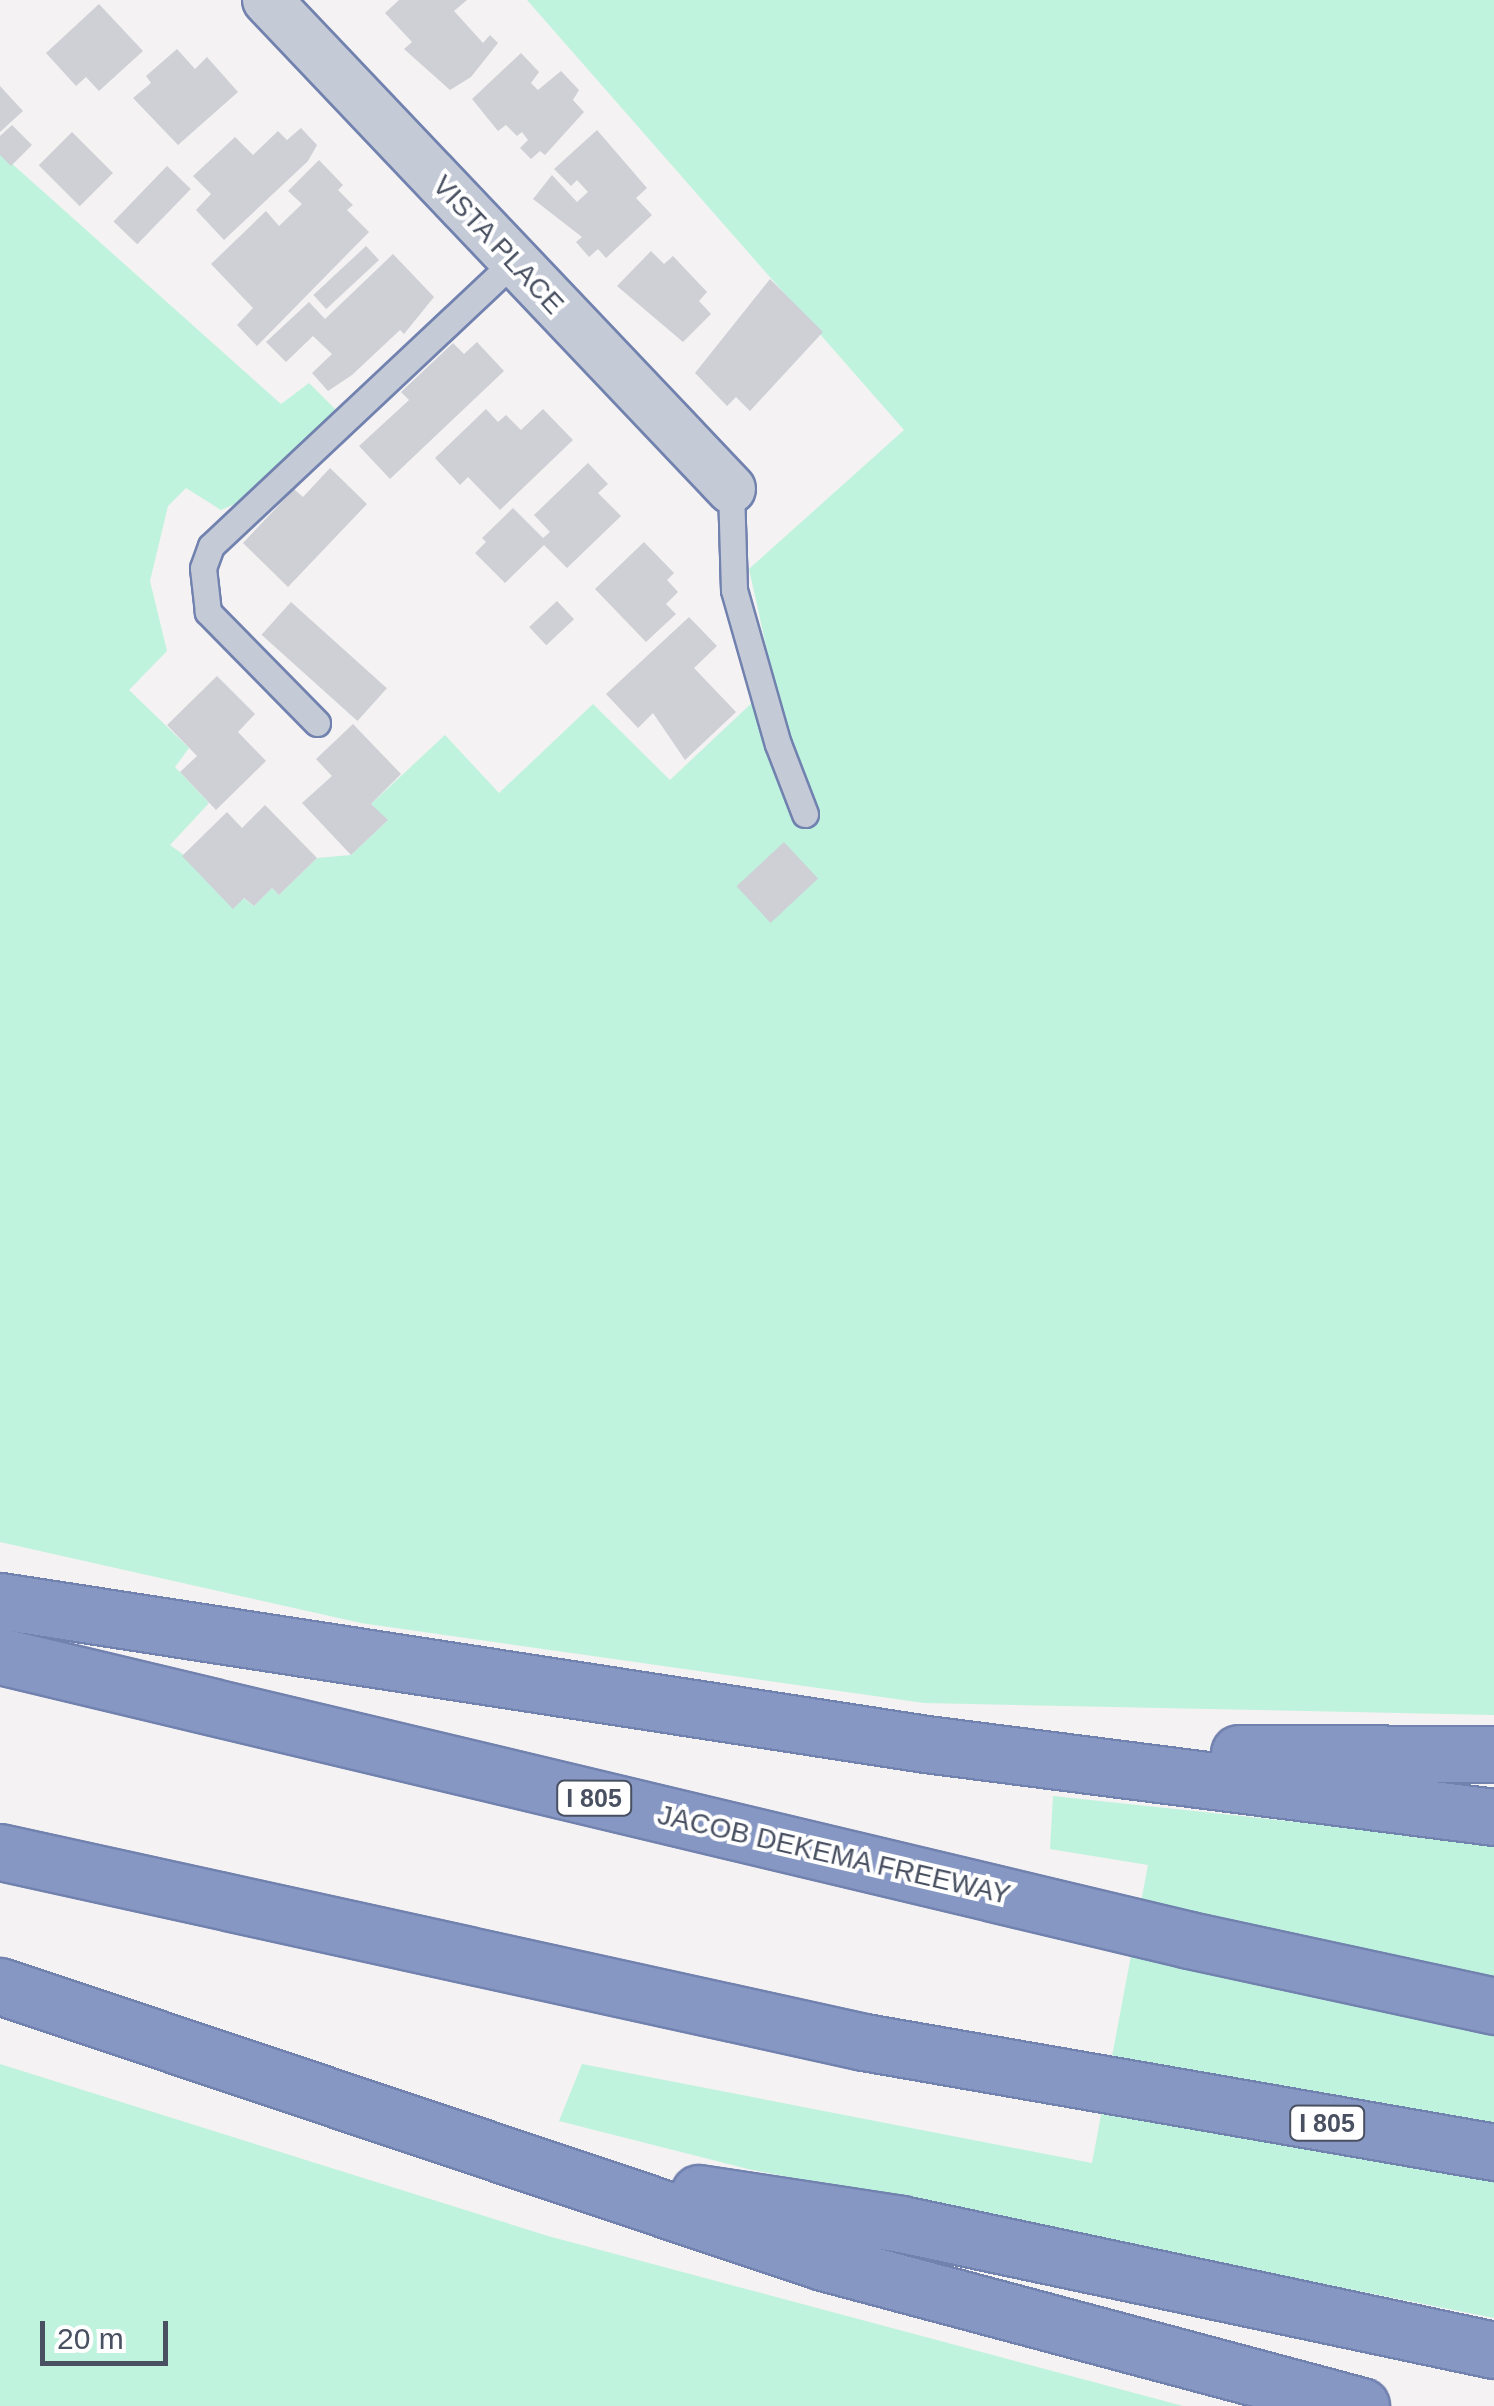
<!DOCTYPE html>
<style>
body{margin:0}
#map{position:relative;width:1494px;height:2406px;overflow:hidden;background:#f4f2f2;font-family:Helvetica,sans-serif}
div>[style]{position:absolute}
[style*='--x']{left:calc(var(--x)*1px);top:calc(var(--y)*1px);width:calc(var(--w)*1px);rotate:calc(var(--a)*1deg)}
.green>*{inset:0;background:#bff3de}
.building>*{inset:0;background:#ced0d6;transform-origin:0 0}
.roads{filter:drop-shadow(2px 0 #7282af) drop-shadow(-2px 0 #7282af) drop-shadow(0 2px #7282af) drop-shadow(0 -2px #7282af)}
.service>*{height:25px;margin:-12.5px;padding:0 12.5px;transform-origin:12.5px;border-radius:12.5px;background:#c5cad7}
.minor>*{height:48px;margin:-24px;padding:0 24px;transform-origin:24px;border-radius:24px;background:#c5cad7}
.motorway>*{height:55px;margin:-27.5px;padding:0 27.5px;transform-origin:27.5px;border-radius:27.5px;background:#8797c3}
span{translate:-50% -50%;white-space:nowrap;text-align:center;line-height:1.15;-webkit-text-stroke:8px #fff;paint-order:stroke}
.shield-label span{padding:2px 8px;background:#fff;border:2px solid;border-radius:8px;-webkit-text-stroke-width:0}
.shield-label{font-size:25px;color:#485061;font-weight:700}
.street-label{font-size:28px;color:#485061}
.scale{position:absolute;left:40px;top:2321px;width:128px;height:45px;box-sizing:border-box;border:5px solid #485061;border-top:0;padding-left:12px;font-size:30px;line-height:35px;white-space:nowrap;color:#485061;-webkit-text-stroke:8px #fff;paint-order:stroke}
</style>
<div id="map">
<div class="green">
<i style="clip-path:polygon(527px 0,1494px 0,1494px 1715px,924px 1703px,361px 1623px,0 1542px,0 153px,281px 404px,309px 383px,336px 410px,235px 504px,221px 510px,186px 488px,168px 506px,150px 581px,167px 651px,129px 690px,189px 748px,175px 767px,209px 803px,170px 845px,254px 906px,272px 888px,279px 895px,317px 858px,351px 855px,387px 821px,371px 804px,445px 735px,499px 793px,593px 704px,670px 780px,774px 682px,749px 569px,904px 430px)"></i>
<i style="clip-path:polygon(1053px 1796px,1494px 1843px,1494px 2318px,748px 2169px,559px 2121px,582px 2064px,1092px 2163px,1148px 1865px,1050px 1849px)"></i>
<i style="clip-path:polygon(0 2064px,548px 2236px,1183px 2406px,0 2406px)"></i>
</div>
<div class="building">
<i style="clip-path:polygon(399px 0,467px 0,454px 11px,483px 43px,490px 35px,498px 43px,471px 77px,450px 90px,404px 49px,412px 42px,385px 13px)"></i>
<i style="clip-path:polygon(99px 4px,143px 51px,99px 91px,86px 77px,76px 86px,46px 53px)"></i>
<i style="clip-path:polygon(177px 49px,195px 69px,207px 57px,238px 92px,178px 145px,133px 98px,151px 83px,146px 76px)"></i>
<i style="clip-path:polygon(521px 53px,539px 72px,531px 83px,538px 90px,561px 71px,579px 90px,573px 100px,584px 112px,545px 155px,540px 151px,531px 159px,520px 148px,528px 140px,522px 132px,517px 136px,506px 125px,498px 131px,472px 99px)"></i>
<i style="clip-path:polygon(0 86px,23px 111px,0 132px)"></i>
<i style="clip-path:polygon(12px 125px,32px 145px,11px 166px,0 155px,0 136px)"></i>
<i style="clip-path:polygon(301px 128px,317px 145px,308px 161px,224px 240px,196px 210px,211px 194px,193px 176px,235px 137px,253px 155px,278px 131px,287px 140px)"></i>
<i style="clip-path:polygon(597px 130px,647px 188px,636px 198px,652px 215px,606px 258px,598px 249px,589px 257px,576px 242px,582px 237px,533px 199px,552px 175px,577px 202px,588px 192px,577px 180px,571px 186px,554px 169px)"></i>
<i style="left:72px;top:132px;width:58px;height:47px;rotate:45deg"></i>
<i style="clip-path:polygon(319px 160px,343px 185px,338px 190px,353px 205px,347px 210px,369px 232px,257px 346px,237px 325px,253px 308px,211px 264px,266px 211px,279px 226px,302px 204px,288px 191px)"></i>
<i style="left:167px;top:166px;width:33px;height:77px;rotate:44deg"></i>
<i style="left:366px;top:246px;width:19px;height:72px;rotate:47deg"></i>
<i style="clip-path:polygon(651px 251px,664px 264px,673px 256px,707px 292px,699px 301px,711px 314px,683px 342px,617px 286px)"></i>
<i style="clip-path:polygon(393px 254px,434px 297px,404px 334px,400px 330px,352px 375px,328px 391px,312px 373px,332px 354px,313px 336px,286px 362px,266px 342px,309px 302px,325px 319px)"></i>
<i style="clip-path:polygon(770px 279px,823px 332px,750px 411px,736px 397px,727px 406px,695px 373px)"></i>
<i style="clip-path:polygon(477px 342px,504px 371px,390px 479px,359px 446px,409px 400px,401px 392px,453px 343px,464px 354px)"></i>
<i style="clip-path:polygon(486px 409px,498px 422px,506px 415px,521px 430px,543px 409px,573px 440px,500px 510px,468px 477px,460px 485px,435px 458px)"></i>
<i style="clip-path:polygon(588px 463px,608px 484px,598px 493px,621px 516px,567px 568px,544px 545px,505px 583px,475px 553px,486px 542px,482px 538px,513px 508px,543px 538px,550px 532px,534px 515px)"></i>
<i style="clip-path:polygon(330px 468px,367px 504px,288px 587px,243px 543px,294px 489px,303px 497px)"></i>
<i style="clip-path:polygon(644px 542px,674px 573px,667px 580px,678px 592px,666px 604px,676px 614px,646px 642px,595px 589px)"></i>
<i style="left:557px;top:601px;width:25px;height:38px;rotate:47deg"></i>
<i style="left:291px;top:602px;width:129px;height:44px;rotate:42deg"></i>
<i style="clip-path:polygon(689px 617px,717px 646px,694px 668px,736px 712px,685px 760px,653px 713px,638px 728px,606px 694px)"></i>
<i style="clip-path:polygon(217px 676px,255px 714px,238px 732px,266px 761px,216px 810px,180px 772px,197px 756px,167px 725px)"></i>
<i style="clip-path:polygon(353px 724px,401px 774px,371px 804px,388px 820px,351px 855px,302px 803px,332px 776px,316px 759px)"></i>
<i style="clip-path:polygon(265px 805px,317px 858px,279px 895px,272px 888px,254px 906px,244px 898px,233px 909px,182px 856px,227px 812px,242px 828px)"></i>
<i style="left:784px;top:842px;width:50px;height:65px;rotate:47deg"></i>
</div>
<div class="roads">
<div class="service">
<i style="--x:731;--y:489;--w:101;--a:88.3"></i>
<i style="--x:734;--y:590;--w:160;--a:74.1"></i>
<i style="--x:778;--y:744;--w:75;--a:68.9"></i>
<i style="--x:317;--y:723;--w:156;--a:-134.5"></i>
<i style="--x:208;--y:612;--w:44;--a:-96.5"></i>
<i style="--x:203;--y:568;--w:23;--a:-70"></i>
<i style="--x:211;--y:546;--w:416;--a:-43.2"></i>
</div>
<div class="minor">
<i style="--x:267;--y:0;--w:674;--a:46.5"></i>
</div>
<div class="motorway">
<i style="--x:0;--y:1601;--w:937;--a:8.78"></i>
<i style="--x:926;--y:1744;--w:573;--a:7.32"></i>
<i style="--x:0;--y:1656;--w:1222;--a:13.43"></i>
<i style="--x:1189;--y:1940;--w:312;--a:12.2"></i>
<i style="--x:1239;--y:1753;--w:255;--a:0.2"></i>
<i style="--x:0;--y:1852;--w:885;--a:12.4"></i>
<i style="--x:864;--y:2042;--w:640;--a:9.9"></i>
<i style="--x:0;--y:1986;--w:868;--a:18.54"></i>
<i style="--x:823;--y:2262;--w:557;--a:14.98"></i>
<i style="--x:699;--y:2193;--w:204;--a:8.7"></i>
<i style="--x:901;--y:2224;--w:606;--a:12"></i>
</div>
</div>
<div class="shield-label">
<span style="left:594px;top:1798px">I 805</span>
<span style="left:1327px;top:2123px">I 805</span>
</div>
<div class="street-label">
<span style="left:498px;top:245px;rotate:47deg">VISTA PLACE</span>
<span style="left:834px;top:1855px;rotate:13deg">JACOB DEKEMA FREEWAY</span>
</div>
<div class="scale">20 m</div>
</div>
